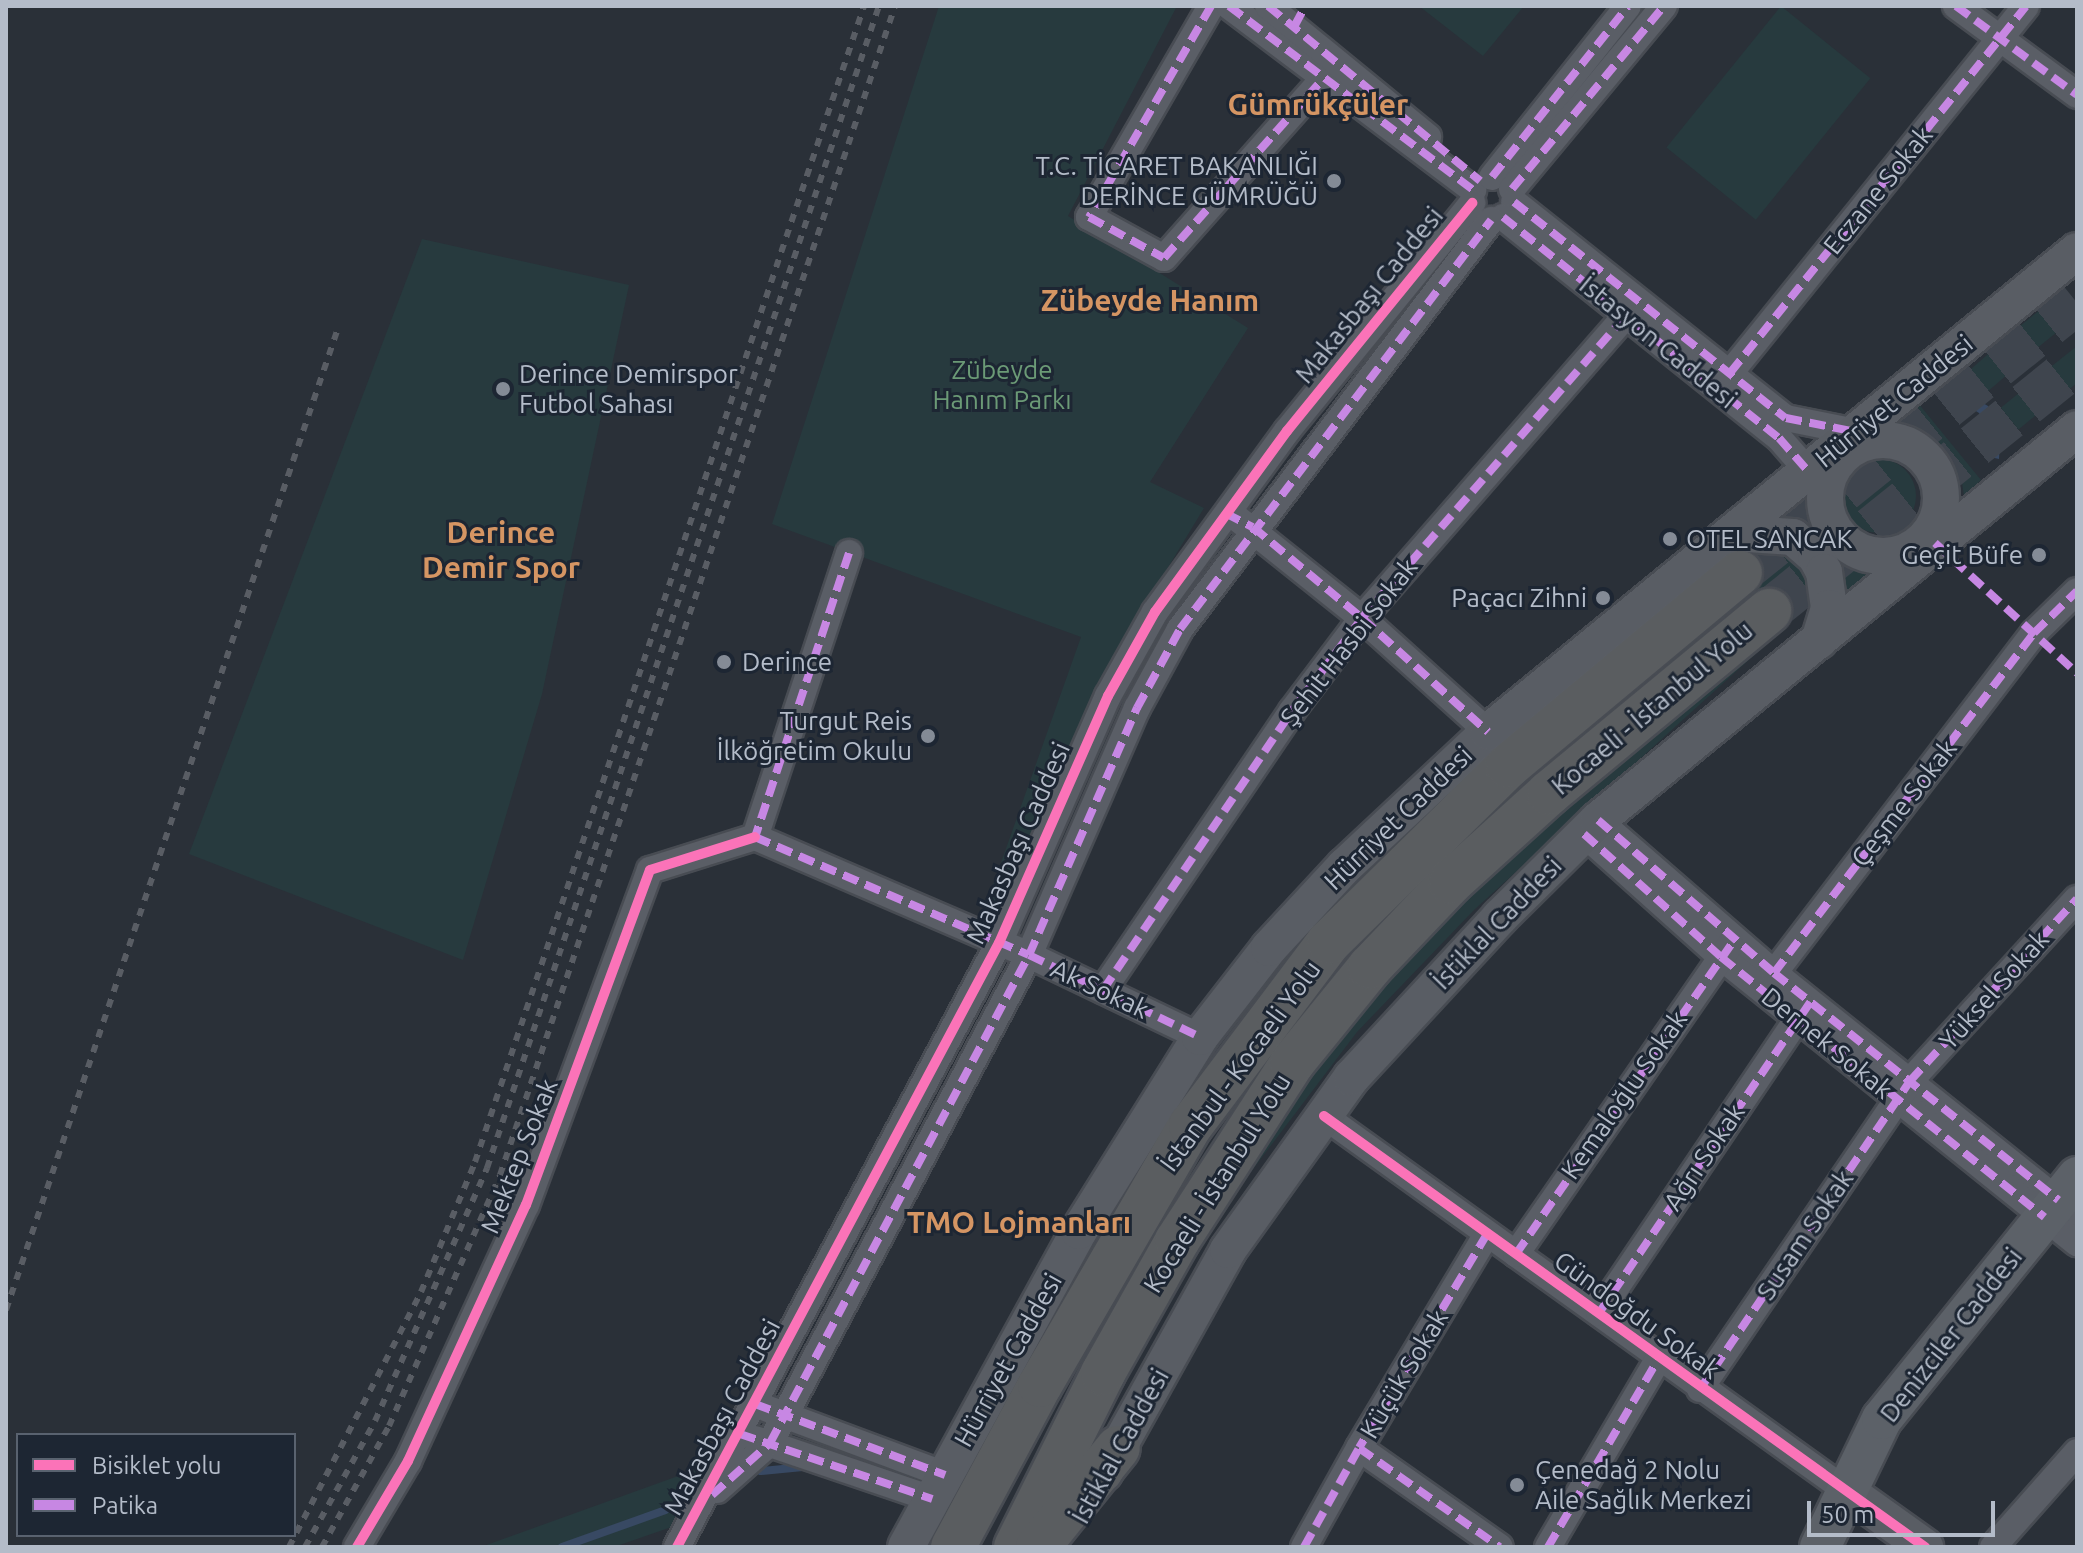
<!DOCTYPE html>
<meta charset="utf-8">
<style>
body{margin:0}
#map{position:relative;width:2083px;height:1553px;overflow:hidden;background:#2a3038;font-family:Ubuntu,sans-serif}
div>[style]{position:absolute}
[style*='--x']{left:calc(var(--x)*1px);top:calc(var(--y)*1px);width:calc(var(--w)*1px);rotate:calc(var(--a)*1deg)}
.green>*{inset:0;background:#273a3e;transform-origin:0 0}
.round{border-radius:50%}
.water>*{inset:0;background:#384963}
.stream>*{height:8px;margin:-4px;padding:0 4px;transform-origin:4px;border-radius:4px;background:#384963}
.highway-tunnel>*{height:44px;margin-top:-22px;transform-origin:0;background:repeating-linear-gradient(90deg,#3f454e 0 44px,transparent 0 66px)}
.roads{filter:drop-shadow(2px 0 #484c53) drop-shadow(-2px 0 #484c53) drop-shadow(0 2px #484c53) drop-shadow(0 -2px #484c53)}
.street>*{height:26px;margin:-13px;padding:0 13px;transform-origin:13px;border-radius:13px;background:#5a5e66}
.secondary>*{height:36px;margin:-18px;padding:0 18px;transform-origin:18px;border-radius:18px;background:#595d64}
.secondary>.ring{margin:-18px;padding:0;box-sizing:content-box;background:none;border:36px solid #595d64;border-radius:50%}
.primary>*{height:40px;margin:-20px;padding:0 20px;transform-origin:20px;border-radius:20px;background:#5c6168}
.highway>*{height:44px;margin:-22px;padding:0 22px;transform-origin:22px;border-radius:22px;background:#5a5d60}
.rail>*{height:6px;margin-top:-3px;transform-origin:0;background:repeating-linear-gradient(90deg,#595d64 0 8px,transparent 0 16px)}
.quiet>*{height:8px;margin-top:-4px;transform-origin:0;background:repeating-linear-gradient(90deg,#c787e3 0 16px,transparent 0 24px)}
.cycleway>*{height:10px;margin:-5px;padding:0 5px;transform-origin:5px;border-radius:5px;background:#fb73b8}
.dots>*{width:22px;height:22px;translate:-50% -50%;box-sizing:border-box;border:4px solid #1d2633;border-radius:50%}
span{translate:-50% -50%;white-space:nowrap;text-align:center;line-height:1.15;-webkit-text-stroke:6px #1d2633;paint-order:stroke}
.poi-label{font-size:26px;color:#b4bcc9}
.right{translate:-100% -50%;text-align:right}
.left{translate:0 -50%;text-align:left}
.street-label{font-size:26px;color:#b4bcc9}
.park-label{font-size:26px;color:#6b9a76}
.quarter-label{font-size:30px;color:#d59563;font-weight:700}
.frame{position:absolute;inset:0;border:8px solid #b4bcc9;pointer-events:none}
.legend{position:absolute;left:16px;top:1433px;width:280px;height:104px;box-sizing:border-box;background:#1d2633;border:2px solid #59626f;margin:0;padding:10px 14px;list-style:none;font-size:24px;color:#b4bcc9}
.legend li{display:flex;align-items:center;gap:16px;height:40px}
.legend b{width:40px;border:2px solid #59626f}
.scale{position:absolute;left:1807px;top:1501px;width:188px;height:36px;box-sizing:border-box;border:4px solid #b4bcc9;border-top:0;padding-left:10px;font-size:24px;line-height:28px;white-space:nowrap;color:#b4bcc9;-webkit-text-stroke:6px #1d2633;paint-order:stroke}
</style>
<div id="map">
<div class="green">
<i style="clip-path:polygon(939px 6px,1177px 6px,1068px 216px,1248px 328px,1150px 482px,1204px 508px,1095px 688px,1003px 907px,991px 920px,981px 919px,1081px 637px,772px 524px)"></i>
<i style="clip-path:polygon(1419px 6px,1524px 6px,1483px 56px)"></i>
<i style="left:1781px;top:6px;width:115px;height:182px;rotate:39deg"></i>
<i style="clip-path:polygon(422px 239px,629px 285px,542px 694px,463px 960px,189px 854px)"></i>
<i style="left:2046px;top:305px;width:28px;height:45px;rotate:51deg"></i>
<i style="left:2002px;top:342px;width:28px;height:43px;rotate:49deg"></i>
<i style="clip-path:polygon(2077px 346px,2077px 383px,2062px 395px,2043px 373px)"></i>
<i style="left:2035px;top:380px;width:28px;height:44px;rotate:51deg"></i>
<i style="clip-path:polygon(1918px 403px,1981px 480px,1964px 496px,1960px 470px,1951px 455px,1928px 431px,1897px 419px)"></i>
<i class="round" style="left:1842px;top:459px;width:74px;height:74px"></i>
<i style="clip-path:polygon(1804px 495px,1820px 540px,1841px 562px,1867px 575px,1843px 597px,1774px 520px)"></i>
<i style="clip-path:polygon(1772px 541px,1809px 574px,1809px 594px,1798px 615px,1474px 910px,1357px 1032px,1184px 1260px,1263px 1130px,1353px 1017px,1470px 892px,1784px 626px,1728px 556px,1746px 543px)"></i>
<i style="clip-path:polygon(717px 1462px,683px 1523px,614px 1547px,481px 1547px)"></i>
</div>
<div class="water">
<i style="clip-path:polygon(1949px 383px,1988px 406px,2000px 440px,1999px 459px,1990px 457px,1987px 428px,1979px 413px,1947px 393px)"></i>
</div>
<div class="stream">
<i style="--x:761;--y:1471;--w:42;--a:-5.4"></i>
<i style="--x:562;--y:1547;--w:110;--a:-19.6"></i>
</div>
<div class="highway-tunnel">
<i style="--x:1740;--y:573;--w:432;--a:-38.8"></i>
<i style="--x:1769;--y:611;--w:395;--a:-38.8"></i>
</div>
<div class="roads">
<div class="street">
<i style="--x:1211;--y:6;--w:244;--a:120"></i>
<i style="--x:1089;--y:217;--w:85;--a:28.7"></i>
<i style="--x:1164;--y:258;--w:239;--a:-48.4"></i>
<i style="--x:1229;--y:6;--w:306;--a:37"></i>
<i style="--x:1268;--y:6;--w:207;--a:39.3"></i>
<i style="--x:1956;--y:6;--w:150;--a:36.3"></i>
<i style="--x:1492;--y:177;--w:218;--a:-51.5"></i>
<i style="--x:1512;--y:189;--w:238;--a:-50.3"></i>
<i style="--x:1514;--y:202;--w:347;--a:38.5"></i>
<i style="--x:1786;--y:418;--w:71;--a:11.3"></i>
<i style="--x:1503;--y:217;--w:354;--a:38.7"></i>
<i style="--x:1779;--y:438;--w:44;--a:48.7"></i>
<i style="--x:1730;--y:373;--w:471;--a:-51.1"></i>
<i style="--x:1238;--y:519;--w:159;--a:38.6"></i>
<i style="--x:1362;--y:618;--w:170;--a:42.1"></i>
<i style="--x:849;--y:553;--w:299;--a:108.3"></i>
<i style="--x:755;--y:837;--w:298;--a:23.3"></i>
<i style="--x:1029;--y:955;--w:190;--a:25.6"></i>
<i style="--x:1598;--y:820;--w:233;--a:41"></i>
<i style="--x:1774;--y:973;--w:388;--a:38.7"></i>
<i style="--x:1584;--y:834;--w:184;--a:41.9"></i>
<i style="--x:1721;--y:957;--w:457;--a:38.8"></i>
<i style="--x:1774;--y:973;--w:428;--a:-52.6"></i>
<i style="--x:2034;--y:633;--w:60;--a:-44.3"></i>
<i style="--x:1103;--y:990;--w:337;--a:-55.9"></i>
<i style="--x:1292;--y:711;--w:116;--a:-53"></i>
<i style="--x:1362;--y:618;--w:400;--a:-48.9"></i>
<i style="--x:1324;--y:1116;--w:645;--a:35.66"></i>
<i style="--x:1487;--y:1234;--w:249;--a:120.9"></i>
<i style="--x:1359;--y:1448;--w:172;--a:35.1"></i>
<i style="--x:1516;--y:1254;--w:376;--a:-55.3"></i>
<i style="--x:1599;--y:1313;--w:368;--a:-56"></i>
<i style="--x:1700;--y:1389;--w:373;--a:-55.7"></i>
<i style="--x:1910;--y:1081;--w:247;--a:-47.5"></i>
<i style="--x:768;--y:1409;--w:189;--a:20.4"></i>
<i style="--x:755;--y:1439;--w:187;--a:18.7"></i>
<i style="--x:717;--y:1490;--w:71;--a:-41.6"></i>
<i style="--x:770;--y:1443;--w:552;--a:-62.04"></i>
<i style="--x:1029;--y:955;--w:270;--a:-66.4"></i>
<i style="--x:1137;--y:708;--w:90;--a:-61.4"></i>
<i style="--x:1180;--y:629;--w:514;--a:-52.75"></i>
<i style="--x:357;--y:1547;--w:100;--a:-59.3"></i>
<i style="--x:408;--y:1461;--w:282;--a:-65.3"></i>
<i style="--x:526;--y:1205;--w:357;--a:-69.7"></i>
<i style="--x:650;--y:870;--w:110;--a:-17.4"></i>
<i style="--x:677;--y:1547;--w:684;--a:-61.94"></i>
<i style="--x:999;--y:943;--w:270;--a:-66.2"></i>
<i style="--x:1108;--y:696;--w:96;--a:-60.8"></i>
<i style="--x:1155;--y:612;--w:224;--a:-53.9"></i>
<i style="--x:1287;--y:431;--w:294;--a:-50.9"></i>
<i style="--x:1304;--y:1547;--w:113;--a:-60.9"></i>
<i style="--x:1548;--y:1547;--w:219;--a:-59.6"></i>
<i style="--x:1993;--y:1547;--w:127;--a:-48.5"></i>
</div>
<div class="secondary">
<i class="ring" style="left:1825px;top:440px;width:80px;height:80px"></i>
<i style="--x:1733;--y:533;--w:60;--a:3.8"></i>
<i style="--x:1793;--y:537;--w:30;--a:41"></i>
<i style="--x:1816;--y:557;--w:17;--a:62"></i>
<i style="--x:1824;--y:572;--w:36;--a:82"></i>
<i style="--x:1829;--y:608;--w:34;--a:107"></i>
<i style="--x:1104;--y:1473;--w:255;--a:-60.9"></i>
<i style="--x:1228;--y:1250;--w:213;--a:-54.4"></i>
<i style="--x:1352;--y:1077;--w:218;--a:-47.2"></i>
<i style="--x:1500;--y:917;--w:138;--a:-44.7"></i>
<i style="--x:1598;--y:820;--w:618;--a:-39.22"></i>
<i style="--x:1848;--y:1492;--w:95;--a:35.5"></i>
<i style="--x:906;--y:1547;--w:360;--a:-61.3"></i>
<i style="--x:1079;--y:1231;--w:229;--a:-58"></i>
<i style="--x:1200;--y:1037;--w:113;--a:-52.2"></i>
<i style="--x:1269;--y:948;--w:112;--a:-47.2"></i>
<i style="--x:1345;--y:866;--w:196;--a:-43.1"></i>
<i style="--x:1488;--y:732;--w:760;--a:-39.24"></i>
</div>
<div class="primary">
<i style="--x:1820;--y:1547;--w:142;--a:-64.2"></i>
<i style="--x:1882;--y:1419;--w:311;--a:-51.1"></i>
</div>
<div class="highway">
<i style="--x:953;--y:1547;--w:184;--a:-61.8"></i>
<i style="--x:1040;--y:1385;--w:301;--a:-59.9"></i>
<i style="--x:1191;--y:1125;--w:229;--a:-53"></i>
<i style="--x:1329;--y:942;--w:251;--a:-44.5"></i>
<i style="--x:1508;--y:766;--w:302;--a:-39.8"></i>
<i style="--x:1016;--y:1547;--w:195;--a:-63.4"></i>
<i style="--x:1103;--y:1373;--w:151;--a:-60.7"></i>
<i style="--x:1177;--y:1241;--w:212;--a:-57.1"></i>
<i style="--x:1292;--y:1063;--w:124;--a:-50.9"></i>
<i style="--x:1370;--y:967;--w:117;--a:-46.4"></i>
<i style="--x:1451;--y:882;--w:132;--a:-42.2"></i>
<i style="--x:1549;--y:793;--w:286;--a:-39.6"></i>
<i style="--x:1038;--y:1547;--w:127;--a:-51.1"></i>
</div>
</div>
<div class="rail">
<i style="--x:6;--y:1310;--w:1033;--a:-71.32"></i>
<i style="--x:289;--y:1547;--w:287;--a:-62.6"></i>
<i style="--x:421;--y:1292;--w:141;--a:-67.4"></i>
<i style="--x:475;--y:1162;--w:1220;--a:-71.4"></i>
<i style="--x:305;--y:1547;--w:144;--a:-60.9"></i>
<i style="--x:375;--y:1421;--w:277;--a:-66.1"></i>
<i style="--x:487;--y:1168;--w:1226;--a:-71.36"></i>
<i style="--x:322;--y:1547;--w:138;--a:-61"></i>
<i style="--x:389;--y:1426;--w:274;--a:-66.1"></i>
<i style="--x:500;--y:1175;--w:1234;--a:-71.33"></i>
</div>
<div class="quiet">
<i style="--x:1211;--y:6;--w:244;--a:120"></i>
<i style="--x:1089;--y:217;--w:85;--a:28.7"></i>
<i style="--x:1164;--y:258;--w:239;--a:-48.4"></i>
<i style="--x:1229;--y:6;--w:306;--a:37"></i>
<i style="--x:1268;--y:6;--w:275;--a:39.5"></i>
<i style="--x:1956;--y:6;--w:150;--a:36.3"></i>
<i style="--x:1294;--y:27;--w:24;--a:-62"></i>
<i style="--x:1492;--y:177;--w:218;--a:-51.5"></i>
<i style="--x:1512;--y:189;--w:238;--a:-50.3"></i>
<i style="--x:1514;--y:202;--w:347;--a:38.5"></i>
<i style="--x:1786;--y:418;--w:71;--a:11.3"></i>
<i style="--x:1503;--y:217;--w:354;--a:38.7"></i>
<i style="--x:1779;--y:438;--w:44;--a:48.7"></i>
<i style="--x:1730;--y:373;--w:471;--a:-51.1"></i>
<i style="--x:1225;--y:513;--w:31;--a:27"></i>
<i style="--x:1253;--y:527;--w:142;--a:39.9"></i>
<i style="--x:1362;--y:618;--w:170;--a:42.1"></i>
<i style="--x:1935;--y:543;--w:193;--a:42.5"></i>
<i style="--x:849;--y:553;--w:299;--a:108.3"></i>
<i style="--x:755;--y:837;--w:298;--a:23.3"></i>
<i style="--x:1029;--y:955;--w:190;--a:25.6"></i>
<i style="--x:1598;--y:820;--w:233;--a:41"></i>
<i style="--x:1774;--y:973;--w:364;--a:38.6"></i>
<i style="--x:1584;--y:834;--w:184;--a:41.9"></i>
<i style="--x:1721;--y:957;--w:415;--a:38.8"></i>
<i style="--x:1774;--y:973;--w:428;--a:-52.6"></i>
<i style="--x:2034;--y:633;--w:60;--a:-44.3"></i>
<i style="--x:1103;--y:990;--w:337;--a:-55.9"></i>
<i style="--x:1292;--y:711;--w:116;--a:-53"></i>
<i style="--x:1362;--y:618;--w:400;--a:-48.9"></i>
<i style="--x:1487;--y:1234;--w:249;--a:120.9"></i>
<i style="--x:1359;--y:1448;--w:172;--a:35.1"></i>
<i style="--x:1516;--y:1254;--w:384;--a:-55.2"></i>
<i style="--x:1599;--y:1313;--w:376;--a:-55.8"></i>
<i style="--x:1700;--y:1389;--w:373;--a:-55.7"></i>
<i style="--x:1910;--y:1081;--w:247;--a:-47.5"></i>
<i style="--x:755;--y:1404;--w:203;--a:20.5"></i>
<i style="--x:740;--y:1434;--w:203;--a:18.7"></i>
<i style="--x:712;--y:1495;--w:78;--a:-41.9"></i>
<i style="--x:770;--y:1443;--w:552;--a:-62.04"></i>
<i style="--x:1029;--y:955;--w:270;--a:-66.4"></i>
<i style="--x:1137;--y:708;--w:90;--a:-61.4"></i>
<i style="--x:1180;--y:629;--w:514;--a:-52.75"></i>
<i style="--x:1304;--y:1547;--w:113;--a:-60.9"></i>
<i style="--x:1548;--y:1547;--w:219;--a:-59.6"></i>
</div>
<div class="cycleway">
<i style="--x:1324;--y:1116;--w:740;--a:35.65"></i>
<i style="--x:357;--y:1547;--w:100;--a:-59.3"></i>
<i style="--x:408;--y:1461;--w:282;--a:-65.3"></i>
<i style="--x:526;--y:1205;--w:357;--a:-69.7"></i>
<i style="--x:650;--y:870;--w:110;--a:-17.4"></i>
<i style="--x:677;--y:1547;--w:684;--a:-61.94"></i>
<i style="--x:999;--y:943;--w:270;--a:-66.2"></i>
<i style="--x:1108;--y:696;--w:96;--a:-60.8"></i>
<i style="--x:1155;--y:612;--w:224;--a:-53.9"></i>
<i style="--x:1287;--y:431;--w:294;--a:-50.9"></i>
</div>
<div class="dots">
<i style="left:1334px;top:181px;background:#848b96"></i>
<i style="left:503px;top:389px;background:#848b96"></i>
<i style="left:1670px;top:539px;background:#848b96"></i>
<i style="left:2039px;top:555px;background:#848b96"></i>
<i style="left:1603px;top:598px;background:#848b96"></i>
<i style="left:724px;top:662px;background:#848b96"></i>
<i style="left:928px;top:736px;background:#848b96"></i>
<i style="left:1517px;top:1485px;background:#848b96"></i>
</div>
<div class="poi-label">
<span class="right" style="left:1318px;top:181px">T.C. TİCARET BAKANLIĞI<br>DERİNCE GÜMRÜĞÜ</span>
<span class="left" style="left:519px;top:389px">Derince Demirspor<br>Futbol Sahası</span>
<span class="left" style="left:1686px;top:539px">OTEL SANCAK</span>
<span class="right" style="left:2023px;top:555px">Geçit Büfe</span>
<span class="right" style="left:1587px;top:598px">Paçacı Zihni</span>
<span class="left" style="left:742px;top:662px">Derince</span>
<span class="right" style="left:912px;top:736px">Turgut Reis<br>İlköğretim Okulu</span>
<span class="left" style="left:1535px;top:1485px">Çenedağ 2 Nolu<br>Aile Sağlık Merkezi</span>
</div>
<div class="street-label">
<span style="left:1878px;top:190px;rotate:-51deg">Eczane Sokak</span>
<span style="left:1369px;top:295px;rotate:-51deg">Makasbaşı Caddesi</span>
<span style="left:1658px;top:342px;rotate:39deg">İstasyon Caddesi</span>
<span style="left:1894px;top:401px;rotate:-39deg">Hürriyet Caddesi</span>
<span style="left:1349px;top:642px;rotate:-52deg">Şehit Hasbi Sokak</span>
<span style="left:1652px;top:708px;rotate:-40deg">Kocaeli - İstanbul Yolu</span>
<span style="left:1904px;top:803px;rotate:-52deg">Çeşme Sokak</span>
<span style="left:1398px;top:818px;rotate:-44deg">Hürriyet Caddesi</span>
<span style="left:1018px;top:843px;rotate:-66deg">Makasbaşı Caddesi</span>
<span style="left:1497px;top:923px;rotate:-46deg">İstiklal Caddesi</span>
<span style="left:1100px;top:989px;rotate:25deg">Ak Sokak</span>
<span style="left:1994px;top:990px;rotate:-48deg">Yüksel Sokak</span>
<span style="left:1827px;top:1043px;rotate:39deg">Dernek Sokak</span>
<span style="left:1240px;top:1066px;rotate:-54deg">İstanbul - Kocaeli Yolu</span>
<span style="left:1624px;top:1095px;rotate:-55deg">Kemaloğlu Sokak</span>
<span style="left:519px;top:1156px;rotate:-68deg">Mektep Sokak</span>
<span style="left:1704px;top:1157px;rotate:-56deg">Ağrı Sokak</span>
<span style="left:1217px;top:1183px;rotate:-58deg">Kocaeli - İstanbul Yolu</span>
<span style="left:1805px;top:1235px;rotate:-56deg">Susam Sokak</span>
<span style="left:1637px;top:1315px;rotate:36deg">Gündoğdu Sokak</span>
<span style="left:1951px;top:1335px;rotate:-52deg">Denizciler Caddesi</span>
<span style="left:1008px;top:1360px;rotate:-61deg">Hürriyet Caddesi</span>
<span style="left:1404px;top:1374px;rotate:-59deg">Küçük Sokak</span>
<span style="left:722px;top:1417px;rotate:-62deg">Makasbaşı Caddesi</span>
<span style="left:1120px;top:1446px;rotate:-61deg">İstiklal Caddesi</span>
</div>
<div class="park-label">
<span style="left:1002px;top:385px">Zübeyde<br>Hanım Parkı</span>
</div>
<div class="quarter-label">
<span style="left:1318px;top:104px">Gümrükçüler</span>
<span style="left:1150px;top:300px">Zübeyde Hanım</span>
<span style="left:501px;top:549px">Derince<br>Demir Spor</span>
<span style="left:1019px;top:1222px">TMO Lojmanları</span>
</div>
<div class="frame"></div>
<ul class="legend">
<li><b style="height:10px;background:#fb73b8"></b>Bisiklet yolu</li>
<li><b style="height:10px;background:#c787e3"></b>Patika</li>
</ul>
<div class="scale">50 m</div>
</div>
